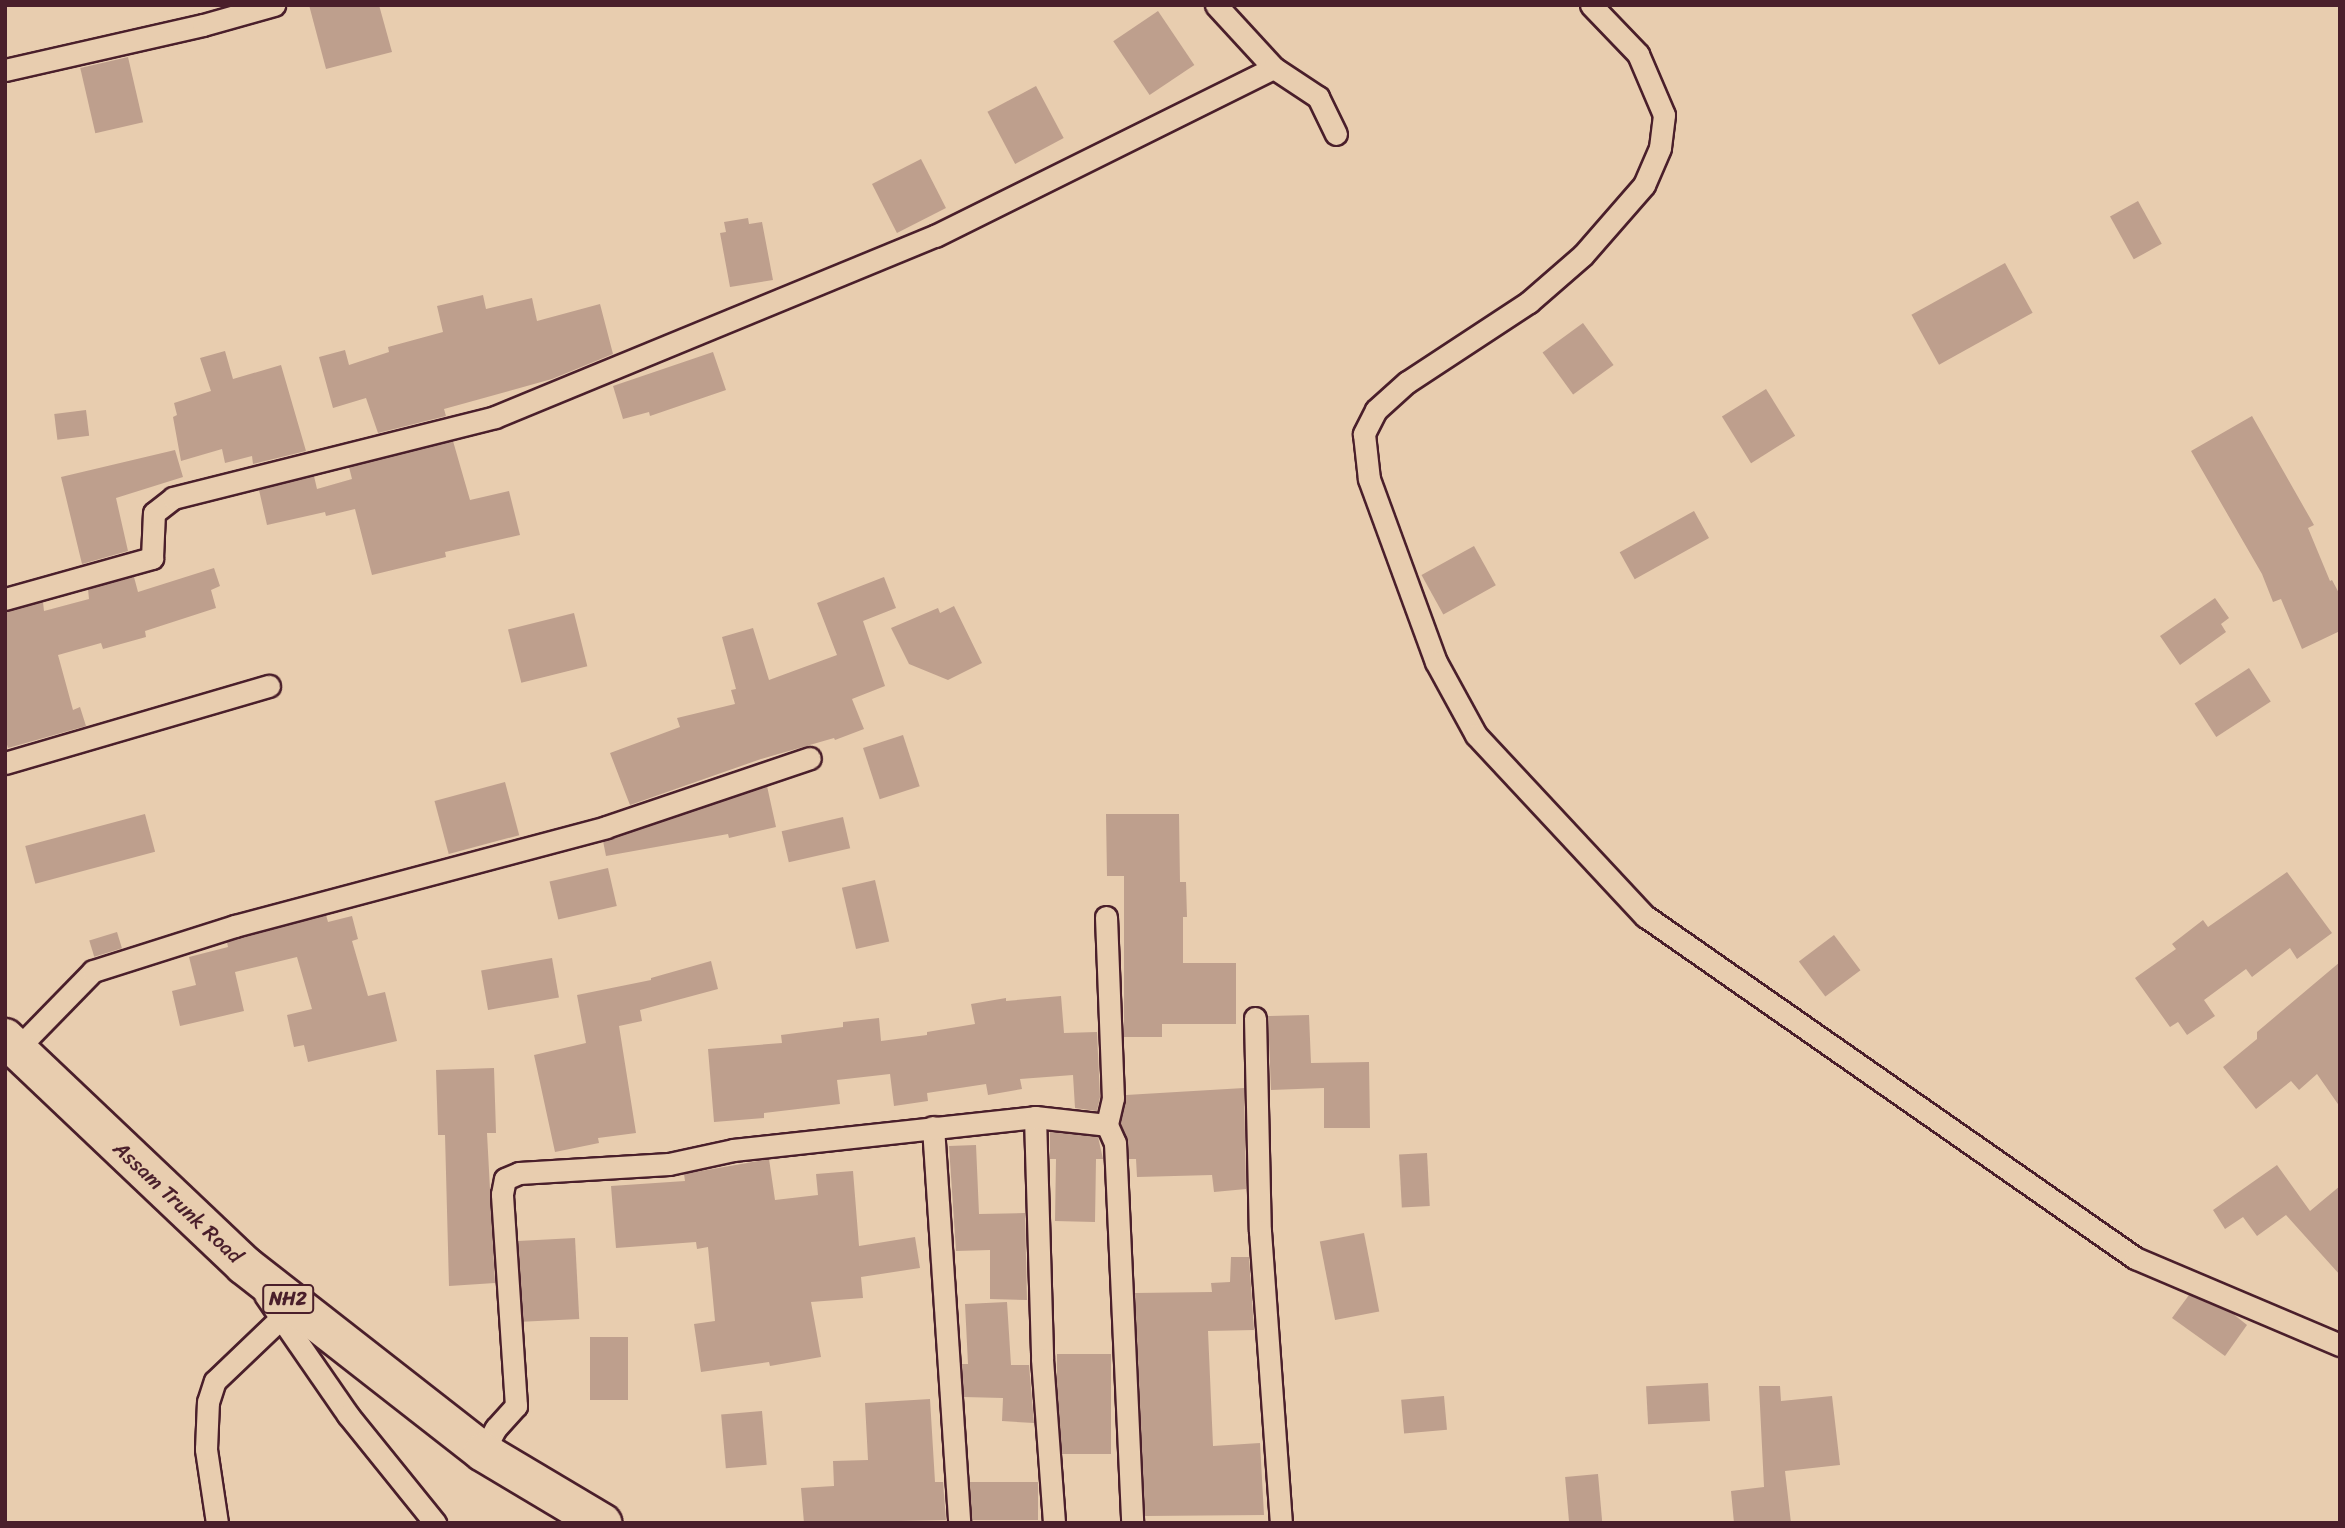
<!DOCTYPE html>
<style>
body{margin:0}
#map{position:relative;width:2345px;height:1528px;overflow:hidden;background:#e8cdaf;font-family:Sriracha,sans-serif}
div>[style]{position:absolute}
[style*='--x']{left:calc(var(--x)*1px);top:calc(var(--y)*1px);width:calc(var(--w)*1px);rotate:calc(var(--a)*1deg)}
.building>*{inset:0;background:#be9f8d;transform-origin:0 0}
.roads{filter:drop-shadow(2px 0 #4a1f2b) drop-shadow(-2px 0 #4a1f2b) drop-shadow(0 2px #4a1f2b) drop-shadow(0 -2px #4a1f2b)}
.street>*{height:21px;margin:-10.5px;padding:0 10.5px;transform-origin:10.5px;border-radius:10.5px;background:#e8cdaf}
.highway>*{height:38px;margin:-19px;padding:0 19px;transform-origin:19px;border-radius:19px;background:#e8cdaf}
span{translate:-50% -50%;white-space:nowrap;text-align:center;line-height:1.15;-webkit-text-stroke:6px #e8cdaf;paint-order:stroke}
.shield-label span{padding:2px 5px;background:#e8cdaf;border:2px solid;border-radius:5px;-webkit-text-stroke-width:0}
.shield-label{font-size:19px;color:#4a1f2b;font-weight:700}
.street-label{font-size:21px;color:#4a1f2b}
.frame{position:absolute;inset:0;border:7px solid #4a1f2b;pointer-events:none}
</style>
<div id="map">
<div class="building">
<i style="clip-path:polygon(309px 5px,379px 5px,392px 52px,326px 69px)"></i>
<i style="left:1158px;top:11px;width:65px;height:54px;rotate:56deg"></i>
<i style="left:128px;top:57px;width:67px;height:49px;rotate:77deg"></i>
<i style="left:1036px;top:86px;width:59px;height:55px;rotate:62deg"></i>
<i style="left:921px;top:159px;width:55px;height:55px;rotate:63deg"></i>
<i style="left:2138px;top:201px;width:49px;height:32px;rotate:61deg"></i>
<i style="clip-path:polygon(748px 218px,749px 224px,762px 222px,773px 280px,730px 287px,720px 233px,726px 232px,724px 222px)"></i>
<i style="left:2005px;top:263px;width:57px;height:107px;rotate:61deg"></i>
<i style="clip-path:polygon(483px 295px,486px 309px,532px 298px,537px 321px,600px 304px,613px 354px,552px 379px,444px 409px,446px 416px,378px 433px,366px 398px,333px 408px,319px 357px,345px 350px,349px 365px,389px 352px,388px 347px,443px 332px,437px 306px)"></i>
<i style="left:1583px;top:323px;width:52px;height:50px;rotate:54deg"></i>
<i style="clip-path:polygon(225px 351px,233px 379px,281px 365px,306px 451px,253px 464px,252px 456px,225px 463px,222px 449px,181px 461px,173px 417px,177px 415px,174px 403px,211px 391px,200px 358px)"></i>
<i style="clip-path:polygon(713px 352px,726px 390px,650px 416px,649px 412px,623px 419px,613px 386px)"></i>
<i style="left:1766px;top:389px;width:55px;height:52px;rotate:58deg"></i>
<i style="left:86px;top:410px;width:26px;height:32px;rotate:83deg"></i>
<i style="clip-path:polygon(2252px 416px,2314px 525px,2308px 528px,2330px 581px,2332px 580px,2340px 595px,2340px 631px,2302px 649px,2281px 599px,2273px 602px,2262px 574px,2191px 451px)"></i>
<i style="clip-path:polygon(453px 441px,470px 500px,509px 491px,520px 535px,445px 552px,446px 557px,372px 575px,355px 509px,326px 516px,325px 512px,267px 525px,259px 490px,314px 476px,317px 489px,352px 479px,349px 467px)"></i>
<i style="clip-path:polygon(175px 450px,183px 477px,116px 498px,128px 551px,82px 564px,61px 477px)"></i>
<i style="left:1694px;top:511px;width:31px;height:85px;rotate:61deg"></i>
<i style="left:1474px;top:546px;width:45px;height:60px;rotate:61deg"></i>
<i style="clip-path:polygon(214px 568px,220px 586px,211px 590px,216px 608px,145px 631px,146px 637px,103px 649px,101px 643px,58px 655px,73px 710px,80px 707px,86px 726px,8px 748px,5px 738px,5px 612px,43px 602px,44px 611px,89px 599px,88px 589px,134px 577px,138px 592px)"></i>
<i style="clip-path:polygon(884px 577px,896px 608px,863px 621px,885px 686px,852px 699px,864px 729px,835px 740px,834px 738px,761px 759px,630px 805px,610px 753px,680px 727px,677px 718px,735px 704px,731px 690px,736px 689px,722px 637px,753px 628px,769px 680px,837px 655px,817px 603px)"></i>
<i style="clip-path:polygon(2215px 598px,2229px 618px,2221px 624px,2226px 632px,2180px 665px,2160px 636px)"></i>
<i style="clip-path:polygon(954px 606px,982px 663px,948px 680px,909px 664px,891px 628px,938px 608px,940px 613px)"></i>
<i style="left:574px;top:613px;width:55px;height:68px;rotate:76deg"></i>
<i style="left:2249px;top:668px;width:40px;height:65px;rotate:57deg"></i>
<i style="left:903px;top:735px;width:54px;height:42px;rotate:72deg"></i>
<i style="left:505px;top:782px;width:55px;height:73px;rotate:75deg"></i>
<i style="clip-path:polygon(767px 786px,776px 827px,729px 838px,728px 834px,606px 856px,603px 841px)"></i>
<i style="left:145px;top:814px;width:39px;height:124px;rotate:75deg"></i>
<i style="clip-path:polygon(1106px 814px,1179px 814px,1180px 882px,1186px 882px,1187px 917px,1183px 917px,1183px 963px,1236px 963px,1236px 1024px,1162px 1024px,1162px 1037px,1124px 1037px,1124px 876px,1107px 876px)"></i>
<i style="left:843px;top:817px;width:32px;height:63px;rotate:77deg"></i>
<i style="left:608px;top:868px;width:39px;height:60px;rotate:77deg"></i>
<i style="clip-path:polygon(2287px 872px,2332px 933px,2297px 959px,2290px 948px,2252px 977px,2246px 969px,2204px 1000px,2215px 1016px,2187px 1035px,2178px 1022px,2170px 1027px,2135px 978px,2176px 949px,2172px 944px,2203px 920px,2208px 927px)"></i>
<i style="left:875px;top:880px;width:63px;height:34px;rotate:77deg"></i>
<i style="clip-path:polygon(326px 915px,328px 922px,352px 916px,358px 939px,352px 941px,368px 996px,385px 992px,397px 1041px,308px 1062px,304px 1045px,294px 1047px,287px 1015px,312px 1009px,297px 957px,235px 972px,244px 1011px,180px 1026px,172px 991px,196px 985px,189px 957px,228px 947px,227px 942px,239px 939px)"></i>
<i style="left:117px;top:932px;width:17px;height:29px;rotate:73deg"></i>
<i style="left:1834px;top:935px;width:44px;height:44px;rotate:53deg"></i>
<i style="left:552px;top:958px;width:40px;height:72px;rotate:80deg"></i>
<i style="clip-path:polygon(711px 961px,718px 989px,640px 1010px,642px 1021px,619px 1026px,636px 1133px,598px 1138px,599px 1143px,555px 1152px,534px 1055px,586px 1043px,577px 995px,651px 980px,651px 978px)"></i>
<i style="clip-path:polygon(2340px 962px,2340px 1107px,2317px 1074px,2299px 1090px,2291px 1081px,2256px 1109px,2223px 1067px,2257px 1039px,2257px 1032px)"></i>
<i style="clip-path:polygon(1061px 996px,1064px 1033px,1097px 1032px,1100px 1097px,1097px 1111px,1075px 1108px,1073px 1075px,1020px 1079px,1022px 1089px,988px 1095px,986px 1084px,927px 1093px,928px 1101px,894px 1106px,890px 1074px,837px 1080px,840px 1104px,764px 1113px,764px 1118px,714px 1122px,708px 1049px,782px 1043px,781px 1035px,843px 1027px,843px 1022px,879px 1018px,881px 1041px,927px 1035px,927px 1032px,975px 1024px,971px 1004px,1006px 998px,1006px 1001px)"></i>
<i style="clip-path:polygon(1309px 1015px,1311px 1063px,1369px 1062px,1370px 1128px,1324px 1128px,1324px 1088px,1271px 1090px,1268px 1016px)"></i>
<i style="clip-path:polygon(494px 1068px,496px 1133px,487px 1133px,495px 1283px,449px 1286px,445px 1135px,438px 1135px,436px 1070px)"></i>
<i style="clip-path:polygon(1244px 1088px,1246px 1189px,1214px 1192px,1212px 1175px,1137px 1177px,1136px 1159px,1129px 1159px,1128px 1142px,1121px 1124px,1126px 1095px)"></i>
<i style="clip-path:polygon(1050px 1132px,1098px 1137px,1103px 1159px,1096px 1159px,1095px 1222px,1055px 1221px,1056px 1159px,1050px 1159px)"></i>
<i style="clip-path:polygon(976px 1145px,979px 1214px,1025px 1213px,1027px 1300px,990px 1299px,990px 1250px,956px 1251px,949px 1146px)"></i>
<i style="left:1427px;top:1153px;width:53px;height:28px;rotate:87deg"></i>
<i style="clip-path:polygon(769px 1159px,775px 1200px,818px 1195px,816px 1174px,853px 1171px,859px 1246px,915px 1237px,920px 1268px,861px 1277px,863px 1298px,811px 1302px,821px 1357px,770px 1366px,769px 1362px,701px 1372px,694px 1324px,715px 1321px,708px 1247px,697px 1249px,696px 1242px,616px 1248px,611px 1186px,685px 1181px,684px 1174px)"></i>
<i style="clip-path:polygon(2277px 1165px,2310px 1211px,2340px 1186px,2340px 1275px,2286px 1215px,2257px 1236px,2243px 1217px,2225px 1229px,2213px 1210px)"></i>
<i style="left:1364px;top:1233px;width:80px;height:45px;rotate:79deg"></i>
<i style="left:575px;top:1238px;width:81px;height:57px;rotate:87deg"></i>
<i style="clip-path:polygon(1231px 1257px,1249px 1257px,1254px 1330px,1208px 1331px,1213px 1446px,1260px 1443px,1264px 1515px,1145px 1516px,1135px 1293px,1212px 1292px,1211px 1283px,1230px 1282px)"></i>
<i style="clip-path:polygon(2189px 1295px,2232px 1313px,2247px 1325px,2225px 1356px,2172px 1318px)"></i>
<i style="clip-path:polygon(1007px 1302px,1011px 1365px,1029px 1365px,1034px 1423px,1002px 1421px,1003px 1398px,964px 1397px,962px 1364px,968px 1364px,965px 1304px)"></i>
<i style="left:590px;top:1337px;width:38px;height:63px"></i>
<i style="left:1057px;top:1354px;width:54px;height:100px"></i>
<i style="left:1708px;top:1383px;width:38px;height:62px;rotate:87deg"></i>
<i style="clip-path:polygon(1759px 1386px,1780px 1386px,1781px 1401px,1832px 1396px,1840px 1465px,1785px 1471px,1791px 1523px,1734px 1523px,1731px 1491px,1764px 1487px)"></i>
<i style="left:1444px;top:1396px;width:34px;height:43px;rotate:85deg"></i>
<i style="clip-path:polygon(930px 1399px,935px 1482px,943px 1482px,946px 1520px,804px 1523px,801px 1488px,834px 1486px,833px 1461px,868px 1460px,865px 1403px)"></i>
<i style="left:762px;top:1411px;width:54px;height:41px;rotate:85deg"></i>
<i style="left:1598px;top:1474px;width:49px;height:33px;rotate:85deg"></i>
<i style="left:969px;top:1482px;width:69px;height:38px"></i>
</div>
<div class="roads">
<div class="street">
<i style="--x:1216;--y:5;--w:86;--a:47.4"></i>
<i style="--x:1591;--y:5;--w:68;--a:46.2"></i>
<i style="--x:1638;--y:54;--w:66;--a:66.9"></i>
<i style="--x:1664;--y:115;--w:33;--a:97"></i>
<i style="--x:1660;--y:148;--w:40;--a:113.4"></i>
<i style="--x:1644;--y:185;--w:93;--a:131.1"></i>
<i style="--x:1583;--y:255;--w:72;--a:139"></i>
<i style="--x:1529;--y:302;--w:146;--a:146.7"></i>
<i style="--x:1407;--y:382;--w:42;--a:137.9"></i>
<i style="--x:1376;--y:410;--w:27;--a:117"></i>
<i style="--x:1364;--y:434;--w:45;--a:83.7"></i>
<i style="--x:1369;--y:479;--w:195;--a:69.9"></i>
<i style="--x:1436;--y:662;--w:83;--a:61.3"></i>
<i style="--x:1476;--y:735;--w:248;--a:47"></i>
<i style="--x:1645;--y:916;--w:598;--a:34.91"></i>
<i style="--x:2135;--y:1258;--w:223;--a:23"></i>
<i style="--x:5;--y:70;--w:203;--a:-12.8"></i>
<i style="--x:203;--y:25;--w:74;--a:-15.7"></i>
<i style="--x:5;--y:599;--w:153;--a:-15.6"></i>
<i style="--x:152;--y:558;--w:45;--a:-87.5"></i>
<i style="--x:154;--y:513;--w:24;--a:-38"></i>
<i style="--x:173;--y:498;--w:332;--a:-14.1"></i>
<i style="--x:495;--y:417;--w:476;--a:-22.4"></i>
<i style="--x:935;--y:236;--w:378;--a:-26.4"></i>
<i style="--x:1274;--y:68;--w:53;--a:33.4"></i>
<i style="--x:1318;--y:97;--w:41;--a:64.1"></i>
<i style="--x:5;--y:763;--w:275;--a:-16.3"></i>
<i style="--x:1106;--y:917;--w:181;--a:87.8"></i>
<i style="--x:1113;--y:1098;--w:28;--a:103"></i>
<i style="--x:1107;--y:1125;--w:20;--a:66"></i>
<i style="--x:1115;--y:1143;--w:380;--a:87.4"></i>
<i style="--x:1255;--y:1018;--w:213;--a:88.7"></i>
<i style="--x:1260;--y:1231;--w:293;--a:85.9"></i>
<i style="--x:16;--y:1050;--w:110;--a:-45.7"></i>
<i style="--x:93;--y:971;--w:149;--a:-17.6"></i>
<i style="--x:235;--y:926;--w:384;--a:-14.9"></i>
<i style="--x:606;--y:827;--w:215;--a:-18.7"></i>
<i style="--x:1035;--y:1117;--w:242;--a:88.3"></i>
<i style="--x:1042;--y:1359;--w:164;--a:85.8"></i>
<i style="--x:933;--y:1127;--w:397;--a:86.2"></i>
<i style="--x:265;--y:1295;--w:146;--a:55.3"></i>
<i style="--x:348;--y:1415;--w:139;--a:51.1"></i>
<i style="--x:483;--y:1452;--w:27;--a:-62"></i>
<i style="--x:496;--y:1428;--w:30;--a:-48"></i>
<i style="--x:516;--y:1406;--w:212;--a:-93.8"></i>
<i style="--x:502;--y:1194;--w:15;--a:-79"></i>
<i style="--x:505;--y:1179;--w:15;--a:-23"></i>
<i style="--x:519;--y:1173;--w:150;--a:-3.4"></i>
<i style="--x:669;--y:1164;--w:66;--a:-12.3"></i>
<i style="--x:733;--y:1150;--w:304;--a:-6.2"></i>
<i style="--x:1035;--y:1117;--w:72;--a:6.3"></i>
<i style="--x:217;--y:1523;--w:75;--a:-98.5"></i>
<i style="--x:206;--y:1449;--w:47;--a:-87.6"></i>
<i style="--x:208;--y:1402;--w:22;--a:-72"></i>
<i style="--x:215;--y:1381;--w:91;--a:-43.7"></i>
</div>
<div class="highway">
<i style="--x:5;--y:1038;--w:330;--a:43.5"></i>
<i style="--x:244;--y:1265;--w:303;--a:38"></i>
<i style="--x:483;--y:1452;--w:139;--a:30.8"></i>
</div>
</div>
<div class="shield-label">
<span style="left:288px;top:1299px">NH2</span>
</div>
<div class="street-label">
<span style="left:178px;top:1202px;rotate:43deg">Assam Trunk Road</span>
</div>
<div class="frame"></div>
</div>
